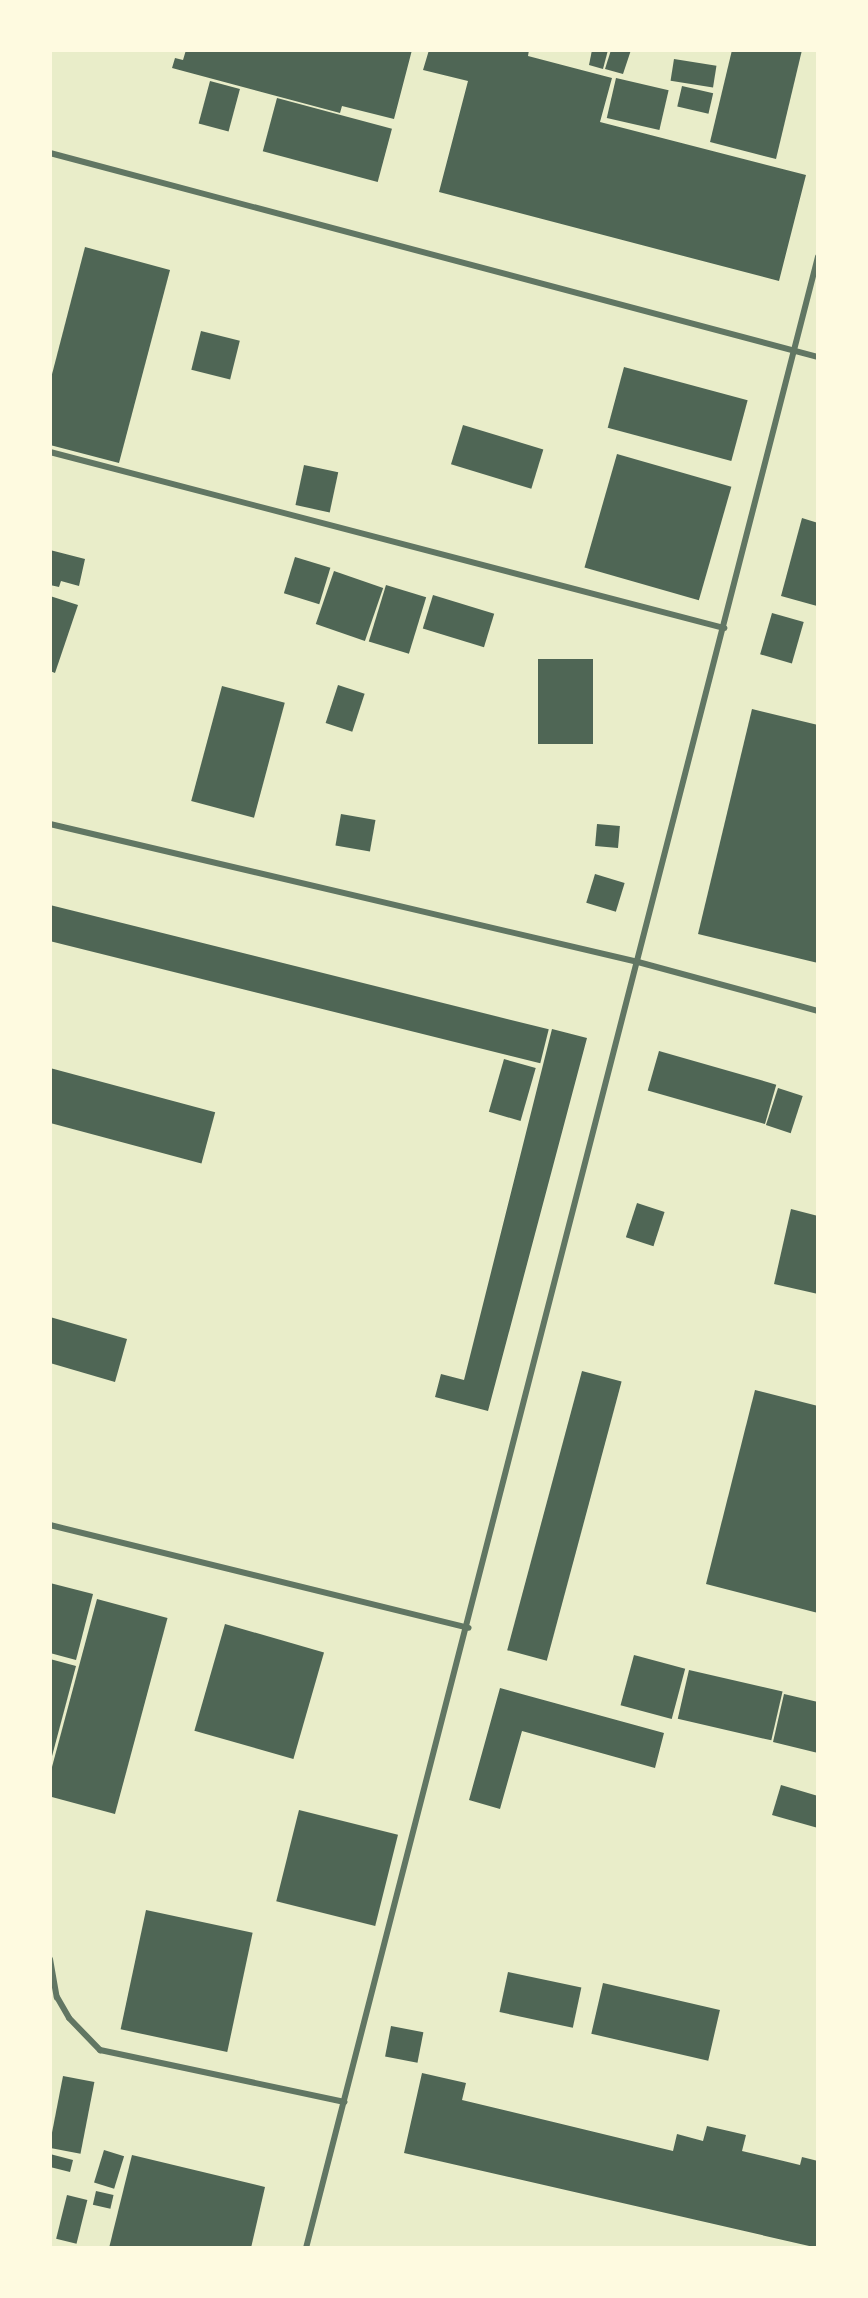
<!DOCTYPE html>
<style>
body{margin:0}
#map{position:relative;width:868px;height:2298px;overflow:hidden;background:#e9edc9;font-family:Lato,sans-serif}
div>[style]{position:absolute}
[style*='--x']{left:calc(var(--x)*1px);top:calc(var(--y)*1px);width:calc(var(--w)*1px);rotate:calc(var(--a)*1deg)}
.building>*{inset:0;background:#4f6655;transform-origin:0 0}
.service>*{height:6px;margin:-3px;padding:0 3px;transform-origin:3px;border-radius:3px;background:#617663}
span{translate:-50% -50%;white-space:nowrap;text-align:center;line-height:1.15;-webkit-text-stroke:6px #fefae0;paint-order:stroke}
.frame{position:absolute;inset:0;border:52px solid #fefae0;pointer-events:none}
</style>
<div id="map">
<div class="building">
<i style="clip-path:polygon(186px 50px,412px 50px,394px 119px,342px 106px,340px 113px,172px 68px,175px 58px,183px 60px)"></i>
<i style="clip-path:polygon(429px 50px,529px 50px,528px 56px,612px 78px,600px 122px,806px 175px,779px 281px,439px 192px,468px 81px,423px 70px)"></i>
<i style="clip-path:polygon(592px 50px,608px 50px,603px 69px,589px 65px)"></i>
<i style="clip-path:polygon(611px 50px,631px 50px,623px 74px,605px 69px)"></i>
<i style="clip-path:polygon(732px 50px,802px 50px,776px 159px,710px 142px)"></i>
<i style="left:674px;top:59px;width:43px;height:22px;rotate:9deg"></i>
<i style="left:616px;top:78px;width:54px;height:41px;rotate:13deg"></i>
<i style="left:210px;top:81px;width:31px;height:44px;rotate:15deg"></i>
<i style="left:682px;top:86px;width:32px;height:21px;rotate:13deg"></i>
<i style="left:277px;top:98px;width:119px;height:55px;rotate:15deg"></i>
<i style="clip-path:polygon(85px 247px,170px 270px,119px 463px,50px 445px,50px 382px)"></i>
<i style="left:201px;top:331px;width:40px;height:40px;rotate:14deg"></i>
<i style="left:624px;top:367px;width:128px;height:63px;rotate:15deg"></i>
<i style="left:463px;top:425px;width:84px;height:41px;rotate:17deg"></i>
<i style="left:617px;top:454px;width:119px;height:118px;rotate:16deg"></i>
<i style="left:304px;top:465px;width:35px;height:41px;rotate:12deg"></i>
<i style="clip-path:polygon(802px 518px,818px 523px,817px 606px,781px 596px)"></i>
<i style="clip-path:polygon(50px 550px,85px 559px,79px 586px,61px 581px,59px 587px,50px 585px)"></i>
<i style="left:295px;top:557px;width:37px;height:38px;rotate:17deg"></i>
<i style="left:334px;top:571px;width:52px;height:56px;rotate:19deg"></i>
<i style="left:386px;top:585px;width:42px;height:59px;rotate:17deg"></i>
<i style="left:433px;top:595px;width:64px;height:35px;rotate:17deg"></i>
<i style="clip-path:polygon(50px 596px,78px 605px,55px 673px,50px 671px)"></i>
<i style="left:772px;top:613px;width:33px;height:43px;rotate:16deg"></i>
<i style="left:538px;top:659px;width:55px;height:85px"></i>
<i style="left:338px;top:685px;width:28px;height:40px;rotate:18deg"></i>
<i style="left:222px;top:686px;width:65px;height:119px;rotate:15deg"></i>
<i style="clip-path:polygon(752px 709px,818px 725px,818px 963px,698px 934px)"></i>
<i style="left:341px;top:814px;width:35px;height:32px;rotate:10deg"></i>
<i style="left:597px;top:824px;width:23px;height:22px;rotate:5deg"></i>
<i style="left:595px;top:874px;width:31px;height:30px;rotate:17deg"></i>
<i style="left:50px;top:905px;width:514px;height:35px;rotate:14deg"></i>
<i style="clip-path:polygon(552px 1029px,587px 1038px,488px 1411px,435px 1397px,441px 1374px,464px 1380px)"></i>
<i style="left:659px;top:1051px;width:122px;height:41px;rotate:16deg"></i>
<i style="left:504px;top:1059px;width:33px;height:55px;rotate:16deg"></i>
<i style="left:50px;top:1068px;width:171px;height:53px;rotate:15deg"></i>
<i style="left:778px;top:1088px;width:26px;height:39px;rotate:18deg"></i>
<i style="left:637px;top:1203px;width:29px;height:36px;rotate:18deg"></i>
<i style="clip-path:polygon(791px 1209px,818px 1216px,818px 1294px,774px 1284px)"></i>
<i style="clip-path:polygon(50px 1317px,127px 1339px,115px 1382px,50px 1363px)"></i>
<i style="left:582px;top:1371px;width:41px;height:289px;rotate:15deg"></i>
<i style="clip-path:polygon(755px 1390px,818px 1406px,818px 1613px,706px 1584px)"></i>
<i style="clip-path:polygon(50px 1583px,93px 1594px,76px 1660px,50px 1653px)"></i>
<i style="left:97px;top:1599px;width:73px;height:203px;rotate:15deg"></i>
<i style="left:225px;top:1624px;width:103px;height:111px;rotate:16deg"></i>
<i style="left:634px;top:1655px;width:53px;height:52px;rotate:15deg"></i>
<i style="clip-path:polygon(50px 1659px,76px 1666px,51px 1760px,50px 1759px)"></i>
<i style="left:689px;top:1670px;width:96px;height:50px;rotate:13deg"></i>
<i style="clip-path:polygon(500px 1688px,664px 1733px,655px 1768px,522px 1731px,500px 1809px,469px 1800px)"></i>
<i style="clip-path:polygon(784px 1694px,818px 1702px,818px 1753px,773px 1742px)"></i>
<i style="clip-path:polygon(781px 1785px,818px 1796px,818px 1828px,772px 1815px)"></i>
<i style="left:299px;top:1810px;width:102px;height:94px;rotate:14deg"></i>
<i style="left:146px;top:1910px;width:109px;height:122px;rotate:12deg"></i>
<i style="left:508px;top:1972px;width:75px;height:41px;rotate:12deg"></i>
<i style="left:603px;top:1983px;width:120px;height:52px;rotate:13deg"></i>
<i style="left:391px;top:2026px;width:33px;height:31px;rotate:11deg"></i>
<i style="clip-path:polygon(422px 2073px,466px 2083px,462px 2100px,673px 2151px,677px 2134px,703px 2141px,707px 2126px,746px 2135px,742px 2151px,800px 2165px,802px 2157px,818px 2161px,818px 2248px,404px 2153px)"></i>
<i style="left:63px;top:2076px;width:32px;height:73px;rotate:11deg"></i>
<i style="left:104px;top:2150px;width:21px;height:34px;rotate:17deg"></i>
<i style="clip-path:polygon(50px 2154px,73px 2160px,70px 2172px,50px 2167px)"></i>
<i style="clip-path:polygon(132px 2155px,265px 2187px,251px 2248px,109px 2248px)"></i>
<i style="left:96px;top:2191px;width:18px;height:14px;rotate:13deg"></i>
<i style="left:67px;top:2195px;width:21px;height:45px;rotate:14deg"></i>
</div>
<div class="service">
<i style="--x:50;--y:153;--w:795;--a:14.88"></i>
<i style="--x:50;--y:452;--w:697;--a:14.63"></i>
<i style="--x:50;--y:824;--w:604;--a:13.21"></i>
<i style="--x:638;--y:962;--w:187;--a:15.2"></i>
<i style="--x:50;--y:1525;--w:431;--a:13.8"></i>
<i style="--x:50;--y:1959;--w:39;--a:80"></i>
<i style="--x:57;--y:1997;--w:24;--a:60"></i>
<i style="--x:69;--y:2018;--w:45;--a:45.9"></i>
<i style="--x:100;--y:2050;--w:250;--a:12"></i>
<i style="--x:306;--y:2248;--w:2056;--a:-75.58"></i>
</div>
<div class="frame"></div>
</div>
